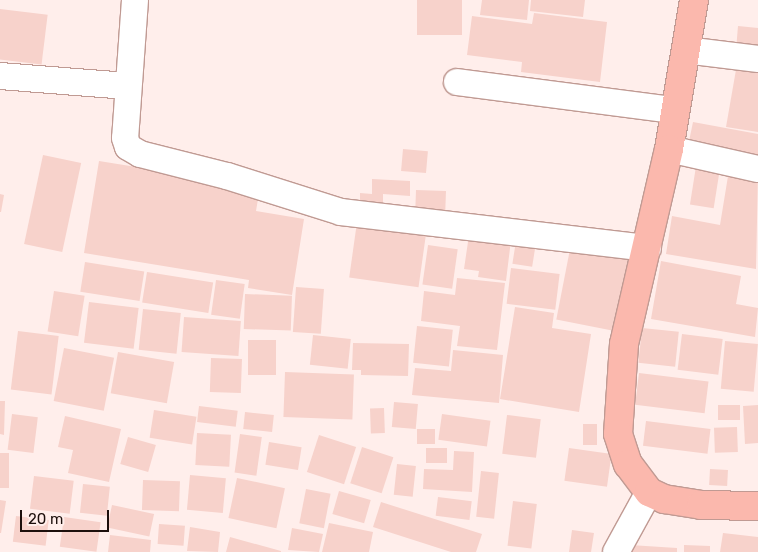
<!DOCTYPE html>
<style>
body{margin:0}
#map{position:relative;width:758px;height:552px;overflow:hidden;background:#ffeeeb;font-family:Rubik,sans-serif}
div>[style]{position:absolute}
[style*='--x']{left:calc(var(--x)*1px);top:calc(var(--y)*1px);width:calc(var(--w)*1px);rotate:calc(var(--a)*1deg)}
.building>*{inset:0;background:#f7d2cb;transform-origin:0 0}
.roads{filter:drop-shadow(1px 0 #c09a93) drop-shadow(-1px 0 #c09a93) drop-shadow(0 1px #c09a93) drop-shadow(0 -1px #c09a93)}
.street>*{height:26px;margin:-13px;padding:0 13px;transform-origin:13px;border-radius:13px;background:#fff}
.primary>*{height:28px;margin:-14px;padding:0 14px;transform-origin:14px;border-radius:14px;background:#fbb8ad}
span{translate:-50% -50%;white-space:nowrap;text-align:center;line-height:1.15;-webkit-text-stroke:4px #ffeeeb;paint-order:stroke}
.scale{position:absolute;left:20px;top:510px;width:89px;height:22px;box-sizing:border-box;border:2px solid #1c0f0c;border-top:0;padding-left:6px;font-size:15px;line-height:18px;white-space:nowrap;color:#1c0f0c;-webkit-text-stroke:4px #ffeeeb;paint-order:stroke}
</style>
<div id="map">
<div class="building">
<i style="left:417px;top:0;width:45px;height:35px"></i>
<i style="clip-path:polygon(482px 0,529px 0,527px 20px,480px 15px)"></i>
<i style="clip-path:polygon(531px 0,585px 0,583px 17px,530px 11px)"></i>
<i style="left:0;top:9px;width:48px;height:50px;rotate:7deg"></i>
<i style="clip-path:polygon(534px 13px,607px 22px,600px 82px,521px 72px,522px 62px,467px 55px,472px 16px,532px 24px)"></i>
<i style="clip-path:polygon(738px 26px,758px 28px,758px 53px,736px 50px)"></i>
<i style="clip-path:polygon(737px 64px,758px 68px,758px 132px,726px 127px)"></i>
<i style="clip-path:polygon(693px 122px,758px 134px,758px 156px,687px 151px)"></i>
<i style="left:403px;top:149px;width:25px;height:22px;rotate:5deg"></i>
<i style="left:43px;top:155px;width:39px;height:91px;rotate:12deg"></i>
<i style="left:697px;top:160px;width:24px;height:45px;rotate:9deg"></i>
<i style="clip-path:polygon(99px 161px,260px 187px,256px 211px,304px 219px,292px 295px,248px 288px,249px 280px,84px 253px)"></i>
<i style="clip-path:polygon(729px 170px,758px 174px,756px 269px,666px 254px,672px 216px,720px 225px)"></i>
<i style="clip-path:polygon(372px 179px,410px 181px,410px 196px,383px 194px,383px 207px,360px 206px,360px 193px,372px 194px)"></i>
<i style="left:416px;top:190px;width:30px;height:24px;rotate:2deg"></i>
<i style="clip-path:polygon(0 194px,4px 195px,1px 212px,0 212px)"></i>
<i style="left:357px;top:222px;width:70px;height:56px;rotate:8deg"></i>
<i style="clip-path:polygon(469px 235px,511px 240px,506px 281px,478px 277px,479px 271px,464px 269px)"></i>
<i style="left:516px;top:241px;width:20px;height:23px;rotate:9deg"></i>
<i style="left:571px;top:244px;width:62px;height:77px;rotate:11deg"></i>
<i style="left:428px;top:245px;width:30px;height:40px;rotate:8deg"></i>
<i style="clip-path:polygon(661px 261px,741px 276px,736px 304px,758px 308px,755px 337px,651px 319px)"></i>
<i style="left:85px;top:262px;width:60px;height:30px;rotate:9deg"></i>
<i style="left:511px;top:268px;width:49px;height:36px;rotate:7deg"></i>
<i style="left:147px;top:272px;width:67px;height:31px;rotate:9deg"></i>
<i style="clip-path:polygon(457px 278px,505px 283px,497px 350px,457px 346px,460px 326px,421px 321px,424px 291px,455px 295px)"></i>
<i style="left:216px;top:280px;width:29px;height:35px;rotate:8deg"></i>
<i style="left:296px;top:287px;width:28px;height:45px;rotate:4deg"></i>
<i style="left:54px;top:291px;width:31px;height:41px;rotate:9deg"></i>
<i style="left:245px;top:294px;width:47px;height:35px;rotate:2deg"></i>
<i style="left:89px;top:302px;width:50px;height:41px;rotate:7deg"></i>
<i style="clip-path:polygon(515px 307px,554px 313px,552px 328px,591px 334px,579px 412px,500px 399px)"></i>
<i style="left:143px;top:309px;width:38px;height:41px;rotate:6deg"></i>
<i style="left:184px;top:317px;width:57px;height:35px;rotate:4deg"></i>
<i style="left:417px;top:326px;width:36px;height:37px;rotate:6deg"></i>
<i style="left:642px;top:328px;width:37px;height:35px;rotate:6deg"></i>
<i style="left:18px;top:331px;width:41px;height:59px;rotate:7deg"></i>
<i style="left:682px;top:334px;width:41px;height:36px;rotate:7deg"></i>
<i style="left:313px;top:335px;width:38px;height:30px;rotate:6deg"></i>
<i style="left:248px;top:340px;width:28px;height:35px"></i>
<i style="left:725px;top:341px;width:33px;height:48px;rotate:5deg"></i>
<i style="clip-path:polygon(353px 343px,409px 344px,408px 376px,361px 375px,361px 370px,352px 370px)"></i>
<i style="left:64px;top:348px;width:51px;height:54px;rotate:11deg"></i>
<i style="clip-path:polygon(453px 350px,503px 355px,499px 403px,412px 395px,415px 368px,451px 371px)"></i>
<i style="left:118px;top:352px;width:57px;height:42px;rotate:10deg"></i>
<i style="left:211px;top:358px;width:31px;height:34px;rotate:2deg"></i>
<i style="left:285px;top:372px;width:69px;height:45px;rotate:2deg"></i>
<i style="left:639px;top:373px;width:70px;height:32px;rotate:7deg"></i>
<i style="clip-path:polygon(0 401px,5px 401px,4px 435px,0 434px)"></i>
<i style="left:394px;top:402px;width:24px;height:25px;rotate:5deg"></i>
<i style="left:718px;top:405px;width:22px;height:15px"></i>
<i style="clip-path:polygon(758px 405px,758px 443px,745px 444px,743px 406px)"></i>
<i style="left:199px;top:406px;width:39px;height:16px;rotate:7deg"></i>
<i style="left:384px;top:408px;width:25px;height:14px;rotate:88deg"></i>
<i style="left:154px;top:410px;width:43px;height:28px;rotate:9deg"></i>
<i style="left:245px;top:412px;width:29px;height:17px;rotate:6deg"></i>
<i style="left:12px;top:414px;width:26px;height:36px;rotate:7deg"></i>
<i style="left:442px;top:414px;width:49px;height:26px;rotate:8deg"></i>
<i style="left:507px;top:415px;width:34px;height:39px;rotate:7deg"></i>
<i style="clip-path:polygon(65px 416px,121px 429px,109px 482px,68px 473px,73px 450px,58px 447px)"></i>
<i style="left:646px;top:421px;width:65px;height:25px;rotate:7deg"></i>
<i style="left:583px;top:424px;width:14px;height:21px"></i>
<i style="left:737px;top:427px;width:25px;height:23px;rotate:88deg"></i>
<i style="left:417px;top:429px;width:18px;height:15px"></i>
<i style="left:197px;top:433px;width:34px;height:32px;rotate:3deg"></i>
<i style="left:240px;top:434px;width:22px;height:39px;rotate:8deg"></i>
<i style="left:319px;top:435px;width:39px;height:39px;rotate:18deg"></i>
<i style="left:128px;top:437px;width:29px;height:28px;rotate:16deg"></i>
<i style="left:269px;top:442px;width:33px;height:23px;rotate:9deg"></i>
<i style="left:362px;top:447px;width:33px;height:38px;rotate:18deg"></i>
<i style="left:426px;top:448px;width:21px;height:15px"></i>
<i style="left:569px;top:448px;width:43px;height:33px;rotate:8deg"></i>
<i style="clip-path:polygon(454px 451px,474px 452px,472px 492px,423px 489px,424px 469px,453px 470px)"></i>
<i style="left:0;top:453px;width:9px;height:35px"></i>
<i style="left:397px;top:464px;width:19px;height:31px;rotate:6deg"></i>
<i style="left:710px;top:469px;width:18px;height:16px;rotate:3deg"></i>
<i style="left:481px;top:471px;width:18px;height:46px;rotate:6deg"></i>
<i style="left:190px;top:475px;width:36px;height:35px;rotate:5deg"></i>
<i style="left:34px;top:476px;width:40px;height:33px;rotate:7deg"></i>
<i style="left:237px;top:478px;width:49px;height:41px;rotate:12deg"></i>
<i style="left:143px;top:480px;width:37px;height:30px;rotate:2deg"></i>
<i style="left:83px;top:484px;width:27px;height:29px;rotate:6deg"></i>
<i style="left:306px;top:489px;width:25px;height:35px;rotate:11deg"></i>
<i style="left:339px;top:491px;width:33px;height:24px;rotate:16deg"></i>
<i style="left:438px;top:497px;width:34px;height:19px;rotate:7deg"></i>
<i style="clip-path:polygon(0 500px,6px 501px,1px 533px,0 533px)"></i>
<i style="left:513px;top:501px;width:24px;height:45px;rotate:7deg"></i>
<i style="clip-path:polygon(381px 502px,482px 534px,476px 552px,451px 552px,373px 527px)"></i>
<i style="left:112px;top:505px;width:43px;height:23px;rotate:12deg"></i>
<i style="left:16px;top:516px;width:33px;height:26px;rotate:7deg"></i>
<i style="left:64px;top:517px;width:37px;height:30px;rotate:8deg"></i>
<i style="clip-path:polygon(329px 523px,373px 532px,369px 552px,322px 552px)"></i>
<i style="left:159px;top:524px;width:26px;height:20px;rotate:4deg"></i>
<i style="clip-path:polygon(190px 527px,220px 532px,218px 552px,187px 551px)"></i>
<i style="clip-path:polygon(292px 528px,323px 534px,319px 552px,288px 550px)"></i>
<i style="clip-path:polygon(572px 530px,594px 533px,591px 552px,569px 552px)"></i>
<i style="clip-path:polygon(723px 533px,758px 537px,758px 552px,720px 552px)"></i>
<i style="clip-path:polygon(110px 535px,151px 540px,150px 552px,108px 552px)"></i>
<i style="clip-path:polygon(230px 537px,281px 551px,281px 552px,226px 552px)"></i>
<i style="clip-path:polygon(630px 545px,677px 548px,677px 552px,629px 552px)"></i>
<i style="clip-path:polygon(684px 545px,710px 546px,710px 552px,684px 552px)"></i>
</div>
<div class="roads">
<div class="street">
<i style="--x:135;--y:0;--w:138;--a:94.1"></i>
<i style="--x:125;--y:138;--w:9;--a:72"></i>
<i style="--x:128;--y:147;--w:14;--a:30"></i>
<i style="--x:140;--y:154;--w:90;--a:14.2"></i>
<i style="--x:227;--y:176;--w:120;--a:17.5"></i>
<i style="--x:341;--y:212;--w:309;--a:6.7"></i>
<i style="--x:685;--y:50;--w:74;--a:7"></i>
<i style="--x:0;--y:76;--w:128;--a:4.5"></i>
<i style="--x:457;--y:82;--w:219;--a:7.4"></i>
<i style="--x:669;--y:149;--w:91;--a:12.7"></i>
<i style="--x:616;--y:552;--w:68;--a:-61.2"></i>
</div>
<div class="primary">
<i style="--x:694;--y:0;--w:151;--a:99.5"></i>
<i style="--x:669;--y:149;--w:200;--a:103"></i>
<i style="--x:624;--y:344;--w:90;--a:93.8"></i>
<i style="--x:618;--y:434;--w:32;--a:72"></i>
<i style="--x:628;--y:464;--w:35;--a:53"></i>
<i style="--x:649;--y:492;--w:17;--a:25"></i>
<i style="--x:664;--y:499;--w:37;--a:9"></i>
<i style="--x:701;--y:505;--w:57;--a:1"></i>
</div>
</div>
<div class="scale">20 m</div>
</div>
